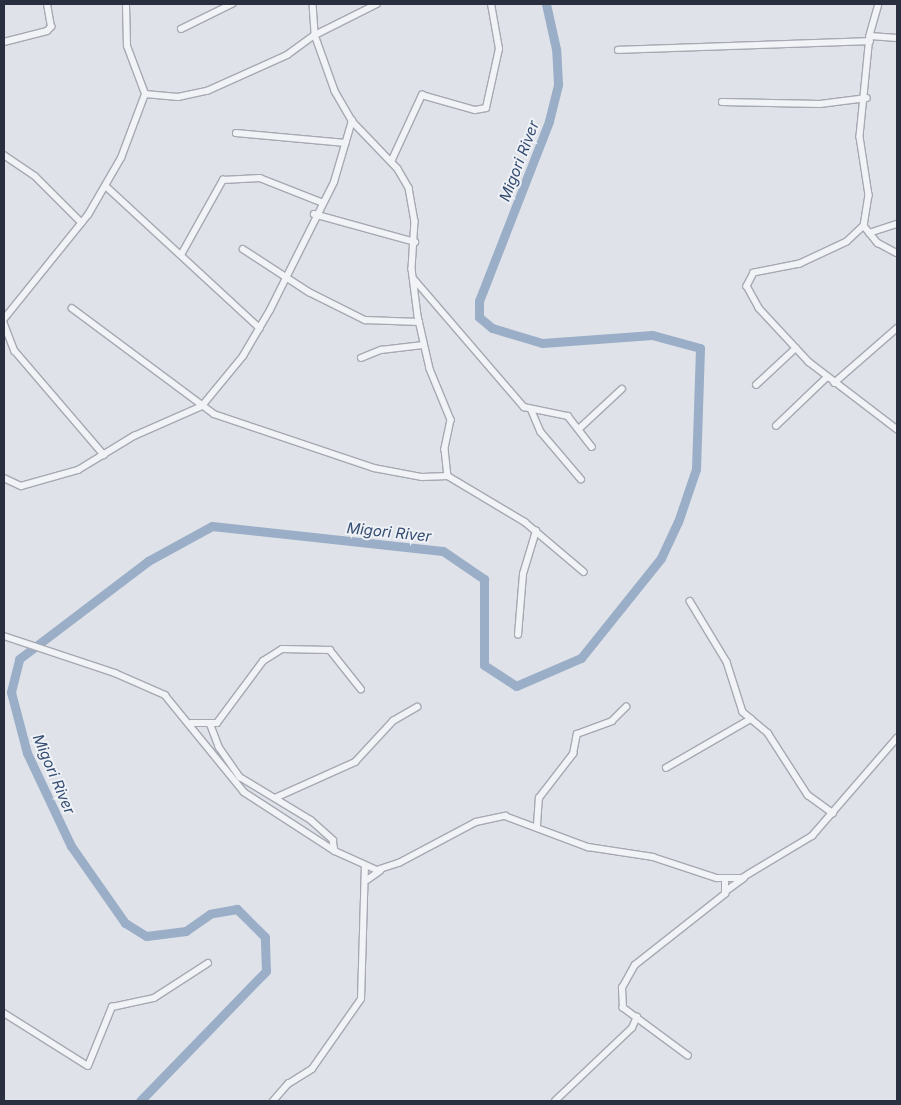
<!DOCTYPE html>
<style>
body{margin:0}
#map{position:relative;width:901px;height:1105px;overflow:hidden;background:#dfe2e8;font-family:Inter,sans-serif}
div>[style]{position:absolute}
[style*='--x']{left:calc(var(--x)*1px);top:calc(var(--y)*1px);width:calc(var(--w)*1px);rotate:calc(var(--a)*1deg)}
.river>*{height:9px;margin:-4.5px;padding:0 4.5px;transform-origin:4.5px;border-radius:4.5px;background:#9baec7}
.roads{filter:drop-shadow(1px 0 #a5a9b2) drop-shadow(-1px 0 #a5a9b2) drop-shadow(0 1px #a5a9b2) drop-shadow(0 -1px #a5a9b2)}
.minor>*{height:5.5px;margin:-2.75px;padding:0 2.75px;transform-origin:2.75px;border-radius:2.75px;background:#f2f3f6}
span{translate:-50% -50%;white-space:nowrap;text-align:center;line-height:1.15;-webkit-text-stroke:4px #eef1f5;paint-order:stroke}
.water-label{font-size:15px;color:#344c71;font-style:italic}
.frame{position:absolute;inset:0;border:5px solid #292f3e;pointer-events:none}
</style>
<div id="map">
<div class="river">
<i style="--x:140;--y:1101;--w:181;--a:-45.9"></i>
<i style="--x:266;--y:971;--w:34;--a:-92"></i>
<i style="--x:265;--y:937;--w:40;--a:-135"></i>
<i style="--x:237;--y:909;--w:27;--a:170"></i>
<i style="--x:210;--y:914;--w:29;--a:145"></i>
<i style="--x:186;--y:931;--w:40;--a:172.9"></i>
<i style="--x:146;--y:936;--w:25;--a:-148"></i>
<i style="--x:125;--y:923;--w:94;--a:-125"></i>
<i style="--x:71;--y:846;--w:103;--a:-115.3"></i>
<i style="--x:27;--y:753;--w:63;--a:-104.7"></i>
<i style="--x:11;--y:692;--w:34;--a:-76"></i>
<i style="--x:19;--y:659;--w:162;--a:-37.2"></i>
<i style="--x:148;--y:561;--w:73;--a:-28.7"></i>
<i style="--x:212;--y:526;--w:232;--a:6.2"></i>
<i style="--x:443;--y:551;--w:50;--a:34.3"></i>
<i style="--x:484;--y:579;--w:86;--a:90"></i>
<i style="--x:484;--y:665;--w:38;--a:33"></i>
<i style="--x:516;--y:686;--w:71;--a:-23.3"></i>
<i style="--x:581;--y:658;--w:128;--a:-51.3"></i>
<i style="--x:661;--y:558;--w:40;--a:-65"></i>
<i style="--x:678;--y:522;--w:56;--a:-71.2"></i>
<i style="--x:696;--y:469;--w:121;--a:-88.1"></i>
<i style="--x:700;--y:348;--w:50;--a:-164.8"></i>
<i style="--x:652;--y:335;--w:110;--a:175.8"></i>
<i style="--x:542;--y:343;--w:52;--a:-163.3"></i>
<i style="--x:492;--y:328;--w:17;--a:-140"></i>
<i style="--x:479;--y:317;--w:16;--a:-90"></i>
<i style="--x:479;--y:301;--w:193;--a:-68.7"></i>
<i style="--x:549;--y:121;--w:38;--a:-76"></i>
<i style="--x:558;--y:84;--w:35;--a:-93"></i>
<i style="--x:556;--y:49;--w:46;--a:-102.5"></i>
</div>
<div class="roads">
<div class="minor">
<i style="--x:313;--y:4;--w:31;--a:86"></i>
<i style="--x:315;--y:35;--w:59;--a:70.3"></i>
<i style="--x:335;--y:91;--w:34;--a:60"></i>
<i style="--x:352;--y:121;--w:66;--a:46.2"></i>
<i style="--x:398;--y:169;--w:22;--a:60"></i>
<i style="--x:409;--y:188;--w:34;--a:80"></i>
<i style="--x:415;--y:221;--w:48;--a:93.6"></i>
<i style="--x:412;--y:269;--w:47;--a:82.7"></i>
<i style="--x:418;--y:316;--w:54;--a:77.2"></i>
<i style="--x:430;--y:369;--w:55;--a:67.6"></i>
<i style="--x:451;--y:420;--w:30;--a:102"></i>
<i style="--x:445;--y:449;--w:27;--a:84"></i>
<i style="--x:448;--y:476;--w:90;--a:30.9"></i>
<i style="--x:525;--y:522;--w:77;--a:40.3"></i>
<i style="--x:879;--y:4;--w:33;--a:106"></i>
<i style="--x:870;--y:36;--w:101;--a:95.7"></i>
<i style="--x:860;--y:137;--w:59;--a:81.2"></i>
<i style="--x:869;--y:195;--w:31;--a:99"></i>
<i style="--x:864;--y:226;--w:23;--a:137"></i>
<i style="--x:847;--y:242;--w:52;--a:154.9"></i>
<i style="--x:800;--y:264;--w:47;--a:168.9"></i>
<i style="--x:754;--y:273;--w:15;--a:118"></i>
<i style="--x:747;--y:286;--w:25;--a:61"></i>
<i style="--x:759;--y:308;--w:74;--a:47.2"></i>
<i style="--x:809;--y:362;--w:111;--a:37.3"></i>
<i style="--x:181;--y:29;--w:57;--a:-26.1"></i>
<i style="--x:870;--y:36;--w:27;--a:4"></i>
<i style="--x:4;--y:42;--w:44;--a:-14.3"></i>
<i style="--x:47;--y:31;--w:6;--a:-45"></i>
<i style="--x:51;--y:27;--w:23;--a:-100"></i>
<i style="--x:618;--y:50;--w:252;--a:-2"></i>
<i style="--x:145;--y:94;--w:33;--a:5"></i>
<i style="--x:178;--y:97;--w:30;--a:-12"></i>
<i style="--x:207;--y:91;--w:88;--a:-24.2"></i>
<i style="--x:287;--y:55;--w:34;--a:-36"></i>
<i style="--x:315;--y:35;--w:69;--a:-26.6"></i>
<i style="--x:722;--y:102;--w:98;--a:1.2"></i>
<i style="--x:820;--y:104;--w:47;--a:-7.3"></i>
<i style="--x:236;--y:133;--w:110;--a:5.2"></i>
<i style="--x:4;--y:155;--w:37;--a:34"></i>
<i style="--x:35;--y:176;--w:66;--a:45"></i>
<i style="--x:391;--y:162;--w:74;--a:-65.2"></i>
<i style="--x:422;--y:95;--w:55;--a:15.8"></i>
<i style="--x:475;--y:110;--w:11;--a:-10"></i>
<i style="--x:486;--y:108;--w:60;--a:-77.6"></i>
<i style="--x:499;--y:49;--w:46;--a:-100.1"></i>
<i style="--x:107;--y:187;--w:208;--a:42.7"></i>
<i style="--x:314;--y:214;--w:105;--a:15.5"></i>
<i style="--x:864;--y:226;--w:22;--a:51"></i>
<i style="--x:878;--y:243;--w:21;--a:28"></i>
<i style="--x:869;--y:233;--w:29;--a:-18"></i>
<i style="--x:243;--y:249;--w:79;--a:33.1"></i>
<i style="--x:309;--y:292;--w:63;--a:26.6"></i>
<i style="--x:365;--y:320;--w:54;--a:2.1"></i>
<i style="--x:181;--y:255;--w:86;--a:-60.8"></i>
<i style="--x:223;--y:180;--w:37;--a:-3"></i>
<i style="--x:260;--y:178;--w:66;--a:21.5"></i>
<i style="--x:414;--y:279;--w:169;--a:49.3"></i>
<i style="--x:524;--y:407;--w:45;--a:11.6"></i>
<i style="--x:568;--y:416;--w:39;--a:52"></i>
<i style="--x:72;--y:308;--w:177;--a:36.7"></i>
<i style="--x:214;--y:414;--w:169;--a:18.6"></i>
<i style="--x:374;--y:468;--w:49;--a:10.6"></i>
<i style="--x:422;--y:477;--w:26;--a:-2"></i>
<i style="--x:4;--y:319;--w:134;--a:-51.1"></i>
<i style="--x:88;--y:215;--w:66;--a:-59.9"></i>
<i style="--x:121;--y:158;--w:68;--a:-69.4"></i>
<i style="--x:145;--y:94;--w:51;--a:-110.6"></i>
<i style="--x:127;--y:46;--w:42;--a:-91.4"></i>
<i style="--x:4;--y:323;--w:30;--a:69"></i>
<i style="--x:15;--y:351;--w:137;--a:49.4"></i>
<i style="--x:361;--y:358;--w:22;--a:-22"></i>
<i style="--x:381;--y:350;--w:42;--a:-6.8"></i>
<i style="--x:834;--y:383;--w:84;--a:-41.1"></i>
<i style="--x:756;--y:385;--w:54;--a:-42.8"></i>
<i style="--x:532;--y:411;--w:23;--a:67"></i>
<i style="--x:541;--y:432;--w:62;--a:49.6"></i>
<i style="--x:776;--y:426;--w:69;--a:-43.8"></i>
<i style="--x:580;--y:428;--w:57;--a:-42.9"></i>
<i style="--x:4;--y:478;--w:19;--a:25"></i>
<i style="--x:21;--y:486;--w:59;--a:-15.7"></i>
<i style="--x:78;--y:470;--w:66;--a:-31.3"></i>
<i style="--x:134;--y:436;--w:74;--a:-23.8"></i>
<i style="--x:202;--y:406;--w:65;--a:-50.6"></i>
<i style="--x:243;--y:356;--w:53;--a:-59.6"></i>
<i style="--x:270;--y:310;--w:143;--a:-63.4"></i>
<i style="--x:334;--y:182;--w:64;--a:-73.6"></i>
<i style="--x:690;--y:601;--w:71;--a:58.8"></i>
<i style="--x:727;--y:662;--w:52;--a:72.3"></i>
<i style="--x:743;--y:712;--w:33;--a:40"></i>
<i style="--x:768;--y:733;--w:74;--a:57.2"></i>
<i style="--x:808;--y:795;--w:31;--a:36"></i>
<i style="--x:518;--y:635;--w:61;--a:-85.3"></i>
<i style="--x:523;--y:574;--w:45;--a:-73.2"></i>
<i style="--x:4;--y:636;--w:117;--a:18.4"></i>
<i style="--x:115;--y:673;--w:55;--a:23.7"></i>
<i style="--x:165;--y:695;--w:125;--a:50.8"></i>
<i style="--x:244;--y:792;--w:108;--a:33"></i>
<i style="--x:335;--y:851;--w:46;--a:24.3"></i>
<i style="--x:377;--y:870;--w:23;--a:-18"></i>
<i style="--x:399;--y:863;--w:87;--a:-28"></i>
<i style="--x:476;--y:822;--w:30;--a:-12"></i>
<i style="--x:505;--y:816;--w:89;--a:20.5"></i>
<i style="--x:588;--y:847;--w:66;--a:8.7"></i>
<i style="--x:653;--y:857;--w:67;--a:18.2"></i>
<i style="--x:717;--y:878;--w:25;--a:0"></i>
<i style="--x:742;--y:878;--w:82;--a:-31"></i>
<i style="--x:812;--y:836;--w:130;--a:-49.1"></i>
<i style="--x:191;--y:723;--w:26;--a:0"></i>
<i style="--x:217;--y:723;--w:77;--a:-53.4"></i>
<i style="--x:263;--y:661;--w:22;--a:-32"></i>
<i style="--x:282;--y:649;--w:48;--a:1.2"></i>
<i style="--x:330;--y:650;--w:50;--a:51.5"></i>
<i style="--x:210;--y:723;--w:26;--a:69"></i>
<i style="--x:219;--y:747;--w:37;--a:55"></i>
<i style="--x:240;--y:777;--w:83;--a:31.2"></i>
<i style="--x:311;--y:820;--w:30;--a:42"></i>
<i style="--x:333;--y:840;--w:11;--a:80"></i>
<i style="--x:666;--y:768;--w:98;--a:-30"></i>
<i style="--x:275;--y:798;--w:88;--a:-24.2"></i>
<i style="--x:355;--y:762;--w:56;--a:-47.2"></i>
<i style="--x:393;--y:721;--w:28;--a:-30"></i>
<i style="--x:537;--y:825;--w:27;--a:-86"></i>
<i style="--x:539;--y:798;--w:56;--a:-52.3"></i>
<i style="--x:573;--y:754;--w:20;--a:-79"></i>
<i style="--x:577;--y:734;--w:37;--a:-20"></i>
<i style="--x:612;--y:721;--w:20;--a:-45"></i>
<i style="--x:367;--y:880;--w:16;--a:-35"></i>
<i style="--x:726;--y:891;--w:22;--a:-36"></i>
<i style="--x:4;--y:1013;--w:99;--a:32.2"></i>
<i style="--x:88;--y:1066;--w:64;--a:-67.9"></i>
<i style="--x:112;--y:1007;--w:43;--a:-12.1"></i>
<i style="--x:154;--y:998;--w:64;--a:-32.9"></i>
<i style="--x:688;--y:1056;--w:81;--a:-143.6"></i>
<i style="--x:623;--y:1008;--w:20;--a:-93"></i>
<i style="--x:622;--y:988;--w:26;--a:-61"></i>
<i style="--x:635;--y:965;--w:115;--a:-38.3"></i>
<i style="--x:725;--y:894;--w:15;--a:-90"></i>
<i style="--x:273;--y:1101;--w:23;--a:-49"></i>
<i style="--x:288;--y:1084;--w:28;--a:-32"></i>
<i style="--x:312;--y:1069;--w:85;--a:-55"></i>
<i style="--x:361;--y:999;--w:132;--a:-88.3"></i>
<i style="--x:555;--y:1101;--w:106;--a:-43.5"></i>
<i style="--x:632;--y:1028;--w:12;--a:-66"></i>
</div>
</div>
<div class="water-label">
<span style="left:519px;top:161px;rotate:-69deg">Migori River</span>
<span style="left:389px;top:532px;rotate:6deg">Migori River</span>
<span style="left:54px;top:774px;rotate:67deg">Migori River</span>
</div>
<div class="frame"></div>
</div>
